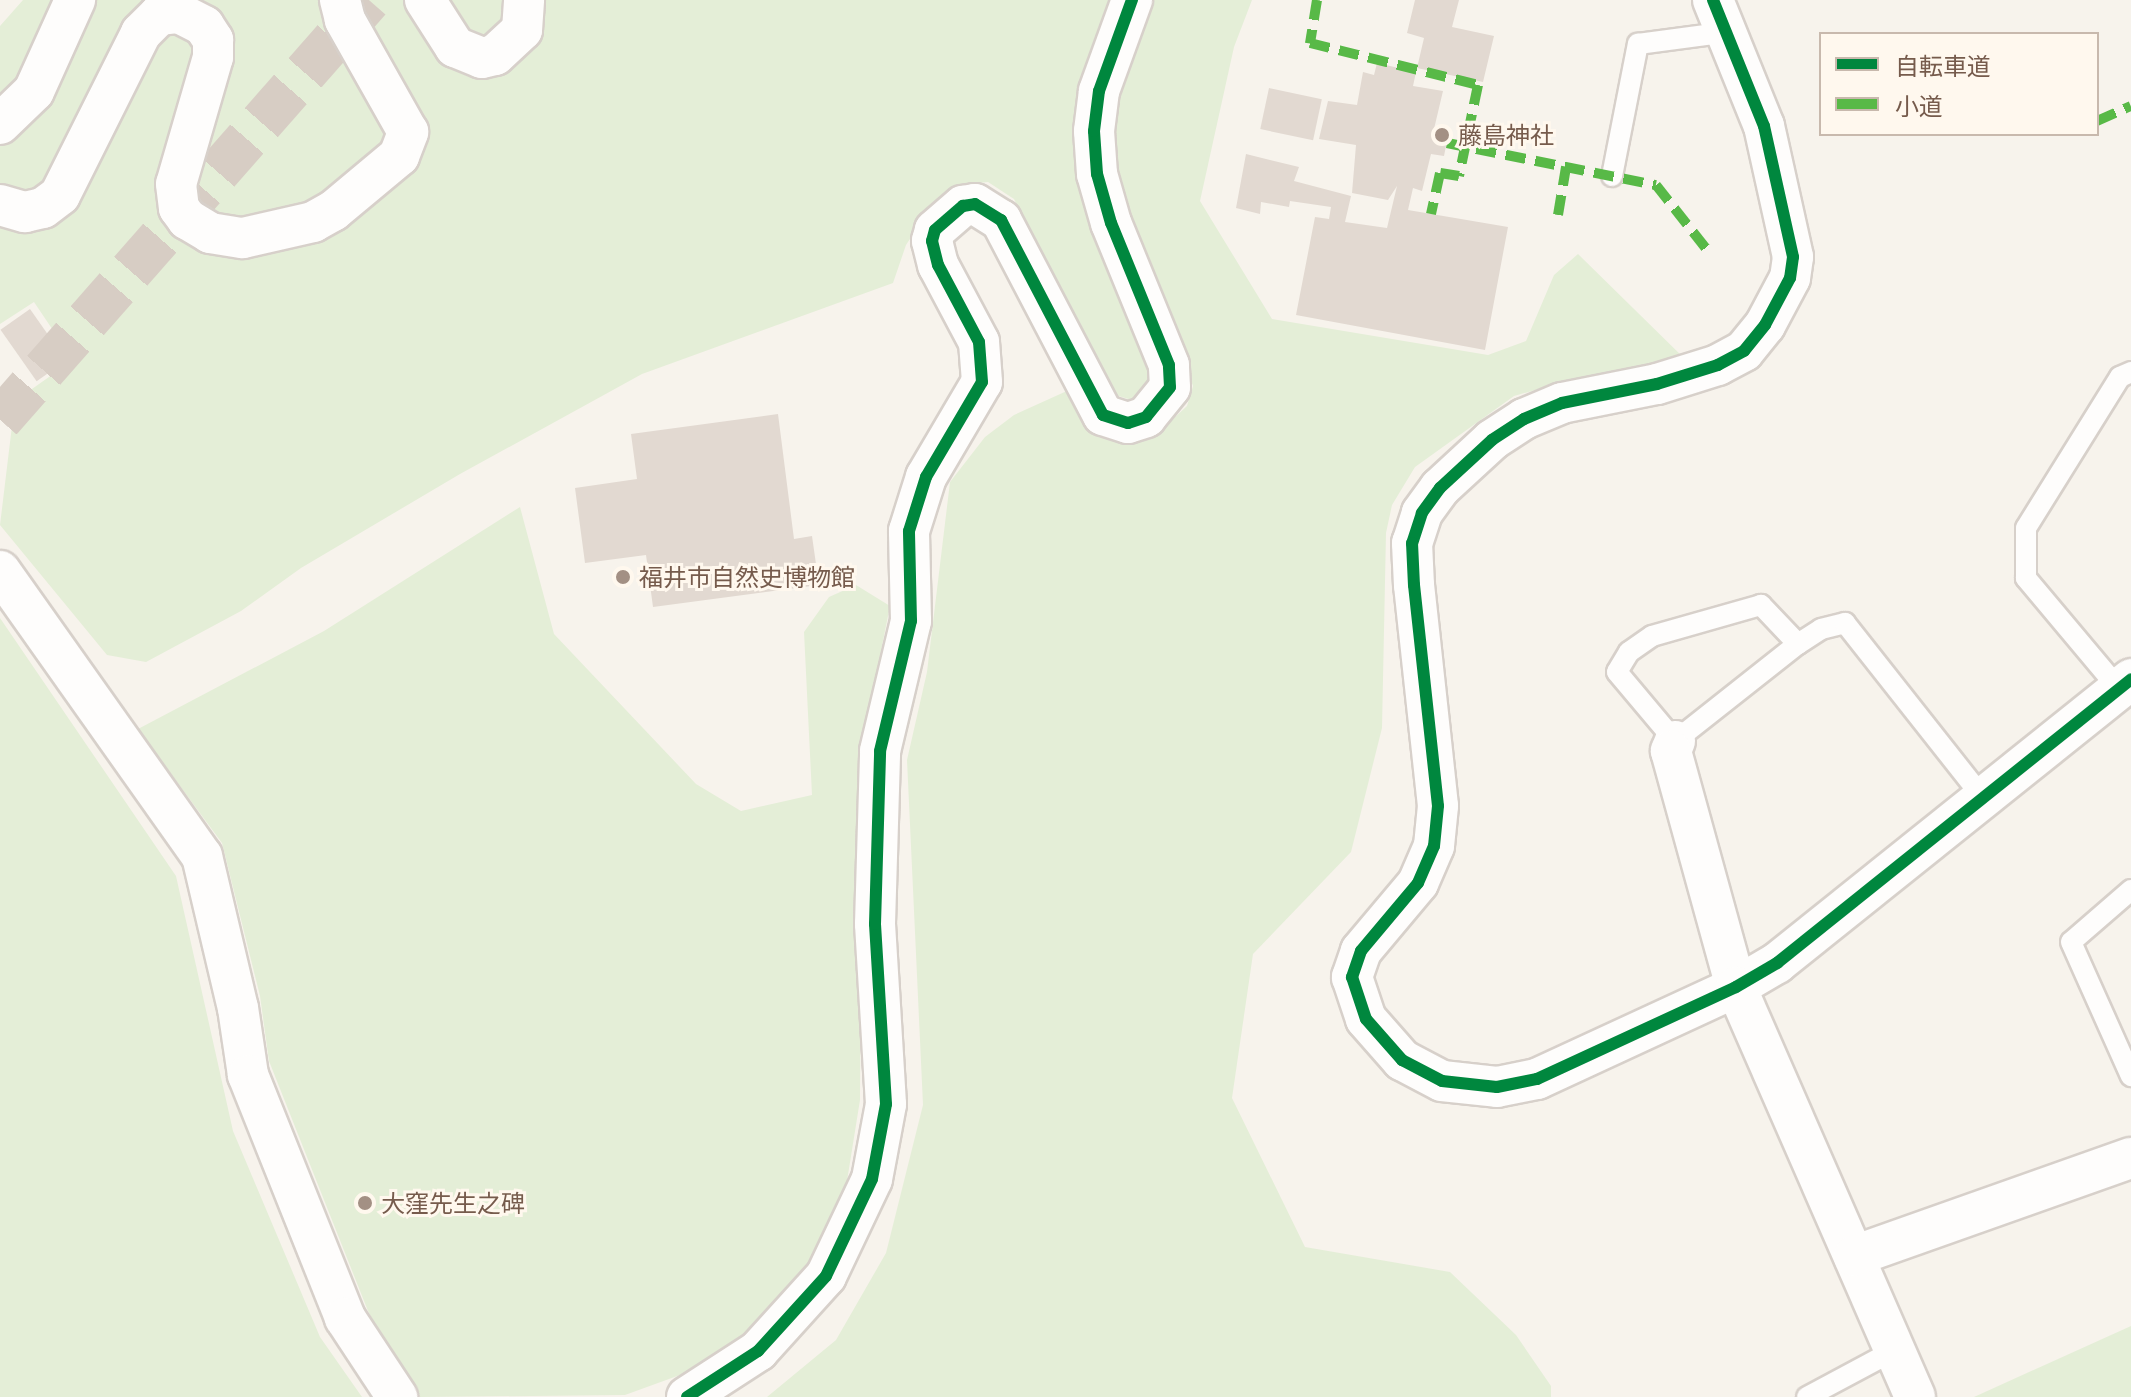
<!DOCTYPE html>
<meta charset="utf-8">
<style>
body{margin:0}
#map{position:relative;width:2131px;height:1397px;overflow:hidden;background:#f7f3ec;font-family:Barlow,"Noto Sans JP",sans-serif}
div>[style]{position:absolute}
[style*='--x']{left:calc(var(--x)*1px);top:calc(var(--y)*1px);width:calc(var(--w)*1px);rotate:calc(var(--a)*1deg)}
.green>*{inset:0;background:#e4eed7}
.building>*{inset:0;background:#e2d9d1;transform-origin:0 0}
.secondary-tunnel>*{height:44px;margin-top:-22px;transform-origin:0;background:repeating-linear-gradient(90deg,#d7cdc4 0 44px,transparent 0 66px)}
.roads{filter:drop-shadow(2px 0 #d7d0ca) drop-shadow(-2px 0 #d7d0ca) drop-shadow(0 2px #d7d0ca) drop-shadow(0 -2px #d7d0ca)}
.lane>*{height:20px;margin:-10px;padding:0 10px;transform-origin:10px;border-radius:10px;background:#fefdfc}
.street>*{height:40px;margin:-20px;padding:0 20px;transform-origin:20px;border-radius:20px;background:#fefdfc}
.quiet>*{height:10px;margin-top:-5px;transform-origin:0;background:repeating-linear-gradient(90deg,#58b947 0 20px,transparent 0 30px)}
.cycleway>*{height:12px;margin:-6px;padding:0 6px;transform-origin:6px;border-radius:6px;background:#00873e}
.dots>*{width:22px;height:22px;translate:-50% -50%;box-sizing:border-box;border:4px solid #fff8ee;border-radius:50%}
span{translate:-50% -50%;white-space:nowrap;text-align:center;line-height:1.15;-webkit-text-stroke:6px #fff8ee;paint-order:stroke}
.poi-label{font-size:24px;color:#765b4c}
.left{translate:0 -50%;text-align:left}
.legend{position:absolute;left:1819px;top:32px;width:280px;height:104px;box-sizing:border-box;background:#fff8ee;border:2px solid #c8b9ad;margin:0;padding:10px 14px;list-style:none;font-size:24px;color:#765b4c}
.legend li{display:flex;align-items:center;gap:16px;height:40px}
.legend b{width:40px;border:2px solid #c8b9ad}
</style>
<div id="map">
<div class="green">
<i style="clip-path:polygon(23px 0,1121px 0,1086px 77px,1156px 367px,1153px 386px,1135px 401px,1112px 394px,1014px 199px,988px 182px,959px 185px,934px 202px,906px 245px,893px 283px,642px 374px,460px 474px,301px 568px,241px 611px,146px 662px,107px 655px,0 525px,15px 401px,73px 360px,34px 302px,0 324px,0 26px)"></i>
<i style="clip-path:polygon(1151px 0,1252px 0,1234px 47px,1200px 201px,1272px 319px,1488px 355px,1526px 341px,1554px 275px,1578px 254px,1688px 362px,1581px 377px,1514px 396px,1415px 467px,1392px 505px,1386px 533px,1382px 728px,1351px 852px,1253px 954px,1232px 1098px,1305px 1247px,1450px 1272px,1516px 1335px,1551px 1386px,1551px 1397px,767px 1397px,836px 1340px,886px 1253px,923px 1105px,907px 760px,927px 672px,950px 482px,985px 437px,1014px 415px,1069px 390px,1127px 438px,1173px 419px,1187px 406px,1193px 386px,1124px 197px,1114px 147px,1117px 90px)"></i>
<i style="clip-path:polygon(520px 507px,554px 634px,696px 784px,741px 811px,812px 795px,804px 632px,829px 597px,856px 585px,890px 606px,862px 746px,860px 1100px,847px 1181px,816px 1256px,763px 1323px,702px 1367px,625px 1395px,420px 1397px,394px 1362px,368px 1311px,269px 1061px,260px 996px,222px 843px,138px 729px,324px 631px)"></i>
<i style="clip-path:polygon(0 618px,176px 876px,233px 1131px,320px 1337px,362px 1397px,0 1397px)"></i>
<i style="clip-path:polygon(2131px 1326px,2131px 1397px,1974px 1397px)"></i>
</div>
<div class="building">
<i style="clip-path:polygon(1415px 0,1459px 0,1452px 27px,1494px 36px,1483px 82px,1417px 68px,1424px 38px,1407px 33px)"></i>
<i style="clip-path:polygon(1377px 63px,1416px 72px,1413px 86px,1443px 91px,1434px 129px,1449px 131px,1444px 156px,1431px 154px,1422px 191px,1413px 188px,1408px 210px,1508px 227px,1485px 350px,1296px 315px,1315px 217px,1329px 219px,1331px 207px,1290px 201px,1289px 207px,1261px 202px,1260px 214px,1236px 208px,1246px 154px,1299px 167px,1294px 181px,1351px 196px,1345px 222px,1387px 228px,1397px 186px,1388px 200px,1352px 193px,1356px 145px,1319px 139px,1328px 101px,1357px 105px,1363px 72px,1374px 75px)"></i>
<i style="left:1269px;top:88px;width:54px;height:42px;rotate:12deg"></i>
<i style="left:30px;top:309px;width:63px;height:36px;rotate:55deg"></i>
<i style="clip-path:polygon(778px 414px,794px 539px,812px 536px,819px 585px,653px 607px,646px 555px,585px 563px,575px 488px,637px 479px,631px 434px)"></i>
</div>
<div class="secondary-tunnel">
<i style="--x:0;--y:420;--w:559;--a:-48.7"></i>
</div>
<div class="roads">
<div class="lane">
<i style="--x:1612;--y:176;--w:135;--a:-78.9"></i>
<i style="--x:1638;--y:44;--w:91;--a:-7.6"></i>
<i style="--x:1798;--y:644;--w:54;--a:-133.5"></i>
<i style="--x:1761;--y:605;--w:113;--a:164.1"></i>
<i style="--x:1652;--y:636;--w:28;--a:145"></i>
<i style="--x:1629;--y:652;--w:23;--a:121"></i>
<i style="--x:1617;--y:672;--w:90;--a:50"></i>
<i style="--x:1675;--y:741;--w:157;--a:-38.3"></i>
<i style="--x:1798;--y:644;--w:27;--a:-33"></i>
<i style="--x:1821;--y:629;--w:25;--a:-14"></i>
<i style="--x:1845;--y:623;--w:223;--a:51.7"></i>
<i style="--x:2119;--y:689;--w:145;--a:-130"></i>
<i style="--x:2026;--y:578;--w:50;--a:-90"></i>
<i style="--x:2026;--y:528;--w:178;--a:-58.1"></i>
<i style="--x:2120;--y:377;--w:12;--a:-24"></i>
<i style="--x:2131;--y:890;--w:79;--a:139.1"></i>
<i style="--x:2071;--y:942;--w:147;--a:65.9"></i>
<i style="--x:1807;--y:1397;--w:100;--a:-28.1"></i>
</div>
<div class="street">
<i style="--x:425;--y:0;--w:56;--a:57.4"></i>
<i style="--x:455;--y:47;--w:29;--a:22"></i>
<i style="--x:482;--y:58;--w:13;--a:-13"></i>
<i style="--x:495;--y:55;--w:37;--a:-43"></i>
<i style="--x:522;--y:30;--w:30;--a:-86"></i>
<i style="--x:1713;--y:0;--w:136;--a:68"></i>
<i style="--x:1764;--y:126;--w:134;--a:77.5"></i>
<i style="--x:1793;--y:257;--w:21;--a:98"></i>
<i style="--x:1790;--y:278;--w:53;--a:118"></i>
<i style="--x:1765;--y:325;--w:33;--a:129"></i>
<i style="--x:1744;--y:351;--w:30;--a:152"></i>
<i style="--x:1718;--y:365;--w:64;--a:162.7"></i>
<i style="--x:1657;--y:384;--w:97;--a:168.7"></i>
<i style="--x:1562;--y:403;--w:41;--a:157.2"></i>
<i style="--x:1524;--y:419;--w:38;--a:147"></i>
<i style="--x:1492;--y:440;--w:71;--a:137.3"></i>
<i style="--x:1440;--y:488;--w:31;--a:126"></i>
<i style="--x:1422;--y:513;--w:32;--a:108"></i>
<i style="--x:1412;--y:543;--w:42;--a:87.3"></i>
<i style="--x:1414;--y:585;--w:222;--a:83.8"></i>
<i style="--x:1438;--y:806;--w:40;--a:95.7"></i>
<i style="--x:1434;--y:846;--w:40;--a:113.4"></i>
<i style="--x:1418;--y:883;--w:89;--a:130"></i>
<i style="--x:1361;--y:951;--w:28;--a:109"></i>
<i style="--x:1352;--y:977;--w:44;--a:71.6"></i>
<i style="--x:1366;--y:1019;--w:55;--a:48.7"></i>
<i style="--x:1402;--y:1060;--w:45;--a:27.7"></i>
<i style="--x:1442;--y:1081;--w:55;--a:6.2"></i>
<i style="--x:1497;--y:1087;--w:41;--a:-11.3"></i>
<i style="--x:1537;--y:1079;--w:219;--a:-24.8"></i>
<i style="--x:1736;--y:987;--w:48;--a:-30.3"></i>
<i style="--x:1777;--y:963;--w:454;--a:-38.7"></i>
<i style="--x:0;--y:124;--w:47;--a:-44.1"></i>
<i style="--x:34;--y:91;--w:100;--a:-65.7"></i>
<i style="--x:0;--y:205;--w:26;--a:16"></i>
<i style="--x:25;--y:212;--w:18;--a:-13"></i>
<i style="--x:43;--y:208;--w:21;--a:-37"></i>
<i style="--x:60;--y:195;--w:181;--a:-63.4"></i>
<i style="--x:141;--y:33;--w:25;--a:-45"></i>
<i style="--x:159;--y:15;--w:20;--a:-6"></i>
<i style="--x:179;--y:13;--w:28;--a:27"></i>
<i style="--x:204;--y:26;--w:17;--a:57"></i>
<i style="--x:213;--y:40;--w:17;--a:90"></i>
<i style="--x:213;--y:57;--w:132;--a:106.2"></i>
<i style="--x:176;--y:184;--w:24;--a:83"></i>
<i style="--x:179;--y:208;--w:14;--a:54"></i>
<i style="--x:187;--y:219;--w:27;--a:31"></i>
<i style="--x:210;--y:233;--w:33;--a:9"></i>
<i style="--x:243;--y:238;--w:72;--a:-12.9"></i>
<i style="--x:313;--y:222;--w:23;--a:-29"></i>
<i style="--x:333;--y:211;--w:86;--a:-39.8"></i>
<i style="--x:399;--y:156;--w:26;--a:-69"></i>
<i style="--x:408;--y:132;--w:129;--a:-119.4"></i>
<i style="--x:345;--y:20;--w:21;--a:-104"></i>
<i style="--x:0;--y:571;--w:349;--a:54.7"></i>
<i style="--x:202;--y:856;--w:156;--a:76.7"></i>
<i style="--x:238;--y:1008;--w:68;--a:81.5"></i>
<i style="--x:248;--y:1075;--w:262;--a:68.2"></i>
<i style="--x:345;--y:1318;--w:95;--a:56.6"></i>
<i style="--x:1675;--y:741;--w:11;--a:112"></i>
<i style="--x:1671;--y:751;--w:245;--a:74.6"></i>
<i style="--x:1736;--y:987;--w:447;--a:66.4"></i>
<i style="--x:1854;--y:1256;--w:294;--a:-19.5"></i>
<i style="--x:687;--y:1397;--w:85;--a:-32.9"></i>
<i style="--x:758;--y:1351;--w:101;--a:-47.8"></i>
<i style="--x:826;--y:1276;--w:107;--a:-64.6"></i>
<i style="--x:872;--y:1179;--w:76;--a:-79.4"></i>
<i style="--x:886;--y:1104;--w:180;--a:-93.5"></i>
<i style="--x:875;--y:924;--w:173;--a:-88.3"></i>
<i style="--x:880;--y:751;--w:134;--a:-76.6"></i>
<i style="--x:911;--y:621;--w:90;--a:-91.3"></i>
<i style="--x:909;--y:531;--w:57;--a:-72.5"></i>
<i style="--x:926;--y:477;--w:110;--a:-59.5"></i>
<i style="--x:982;--y:382;--w:40;--a:-94.3"></i>
<i style="--x:979;--y:342;--w:87;--a:-118"></i>
<i style="--x:938;--y:265;--w:25;--a:-104"></i>
<i style="--x:932;--y:241;--w:11;--a:-75"></i>
<i style="--x:935;--y:230;--w:37;--a:-41"></i>
<i style="--x:963;--y:206;--w:12;--a:-9"></i>
<i style="--x:975;--y:204;--w:31;--a:32"></i>
<i style="--x:1001;--y:220;--w:220;--a:62.4"></i>
<i style="--x:1103;--y:415;--w:26;--a:18"></i>
<i style="--x:1128;--y:423;--w:19;--a:-18"></i>
<i style="--x:1146;--y:417;--w:38;--a:-51"></i>
<i style="--x:1170;--y:387;--w:22;--a:-93"></i>
<i style="--x:1169;--y:365;--w:153;--a:-112.2"></i>
<i style="--x:1111;--y:223;--w:51;--a:-105.9"></i>
<i style="--x:1097;--y:174;--w:43;--a:-94"></i>
<i style="--x:1094;--y:131;--w:40;--a:-82.9"></i>
<i style="--x:1099;--y:91;--w:97;--a:-70.1"></i>
</div>
</div>
<div class="quiet">
<i style="--x:1317;--y:0;--w:44;--a:99.2"></i>
<i style="--x:1310;--y:43;--w:173;--a:14"></i>
<i style="--x:1478;--y:85;--w:93;--a:101.8"></i>
<i style="--x:1459;--y:176;--w:19;--a:-171"></i>
<i style="--x:1440;--y:173;--w:42;--a:102.4"></i>
<i style="--x:2097;--y:121;--w:37;--a:-24"></i>
<i style="--x:1447;--y:143;--w:213;--a:11.4"></i>
<i style="--x:1656;--y:185;--w:89;--a:51.8"></i>
<i style="--x:1558;--y:215;--w:49;--a:-80.5"></i>
</div>
<div class="cycleway">
<i style="--x:1713;--y:0;--w:136;--a:68"></i>
<i style="--x:1764;--y:126;--w:134;--a:77.5"></i>
<i style="--x:1793;--y:257;--w:21;--a:98"></i>
<i style="--x:1790;--y:278;--w:53;--a:118"></i>
<i style="--x:1765;--y:325;--w:33;--a:129"></i>
<i style="--x:1744;--y:351;--w:30;--a:152"></i>
<i style="--x:1718;--y:365;--w:64;--a:162.7"></i>
<i style="--x:1657;--y:384;--w:97;--a:168.7"></i>
<i style="--x:1562;--y:403;--w:41;--a:157.2"></i>
<i style="--x:1524;--y:419;--w:38;--a:147"></i>
<i style="--x:1492;--y:440;--w:71;--a:137.3"></i>
<i style="--x:1440;--y:488;--w:31;--a:126"></i>
<i style="--x:1422;--y:513;--w:32;--a:108"></i>
<i style="--x:1412;--y:543;--w:42;--a:87.3"></i>
<i style="--x:1414;--y:585;--w:222;--a:83.8"></i>
<i style="--x:1438;--y:806;--w:40;--a:95.7"></i>
<i style="--x:1434;--y:846;--w:40;--a:113.4"></i>
<i style="--x:1418;--y:883;--w:89;--a:130"></i>
<i style="--x:1361;--y:951;--w:28;--a:109"></i>
<i style="--x:1352;--y:977;--w:44;--a:71.6"></i>
<i style="--x:1366;--y:1019;--w:55;--a:48.7"></i>
<i style="--x:1402;--y:1060;--w:45;--a:27.7"></i>
<i style="--x:1442;--y:1081;--w:55;--a:6.2"></i>
<i style="--x:1497;--y:1087;--w:41;--a:-11.3"></i>
<i style="--x:1537;--y:1079;--w:219;--a:-24.8"></i>
<i style="--x:1736;--y:987;--w:48;--a:-30.3"></i>
<i style="--x:1777;--y:963;--w:454;--a:-38.7"></i>
<i style="--x:687;--y:1397;--w:85;--a:-32.9"></i>
<i style="--x:758;--y:1351;--w:101;--a:-47.8"></i>
<i style="--x:826;--y:1276;--w:107;--a:-64.6"></i>
<i style="--x:872;--y:1179;--w:76;--a:-79.4"></i>
<i style="--x:886;--y:1104;--w:180;--a:-93.5"></i>
<i style="--x:875;--y:924;--w:173;--a:-88.3"></i>
<i style="--x:880;--y:751;--w:134;--a:-76.6"></i>
<i style="--x:911;--y:621;--w:90;--a:-91.3"></i>
<i style="--x:909;--y:531;--w:57;--a:-72.5"></i>
<i style="--x:926;--y:477;--w:110;--a:-59.5"></i>
<i style="--x:982;--y:382;--w:40;--a:-94.3"></i>
<i style="--x:979;--y:342;--w:87;--a:-118"></i>
<i style="--x:938;--y:265;--w:25;--a:-104"></i>
<i style="--x:932;--y:241;--w:11;--a:-75"></i>
<i style="--x:935;--y:230;--w:37;--a:-41"></i>
<i style="--x:963;--y:206;--w:12;--a:-9"></i>
<i style="--x:975;--y:204;--w:31;--a:32"></i>
<i style="--x:1001;--y:220;--w:220;--a:62.4"></i>
<i style="--x:1103;--y:415;--w:26;--a:18"></i>
<i style="--x:1128;--y:423;--w:19;--a:-18"></i>
<i style="--x:1146;--y:417;--w:38;--a:-51"></i>
<i style="--x:1170;--y:387;--w:22;--a:-93"></i>
<i style="--x:1169;--y:365;--w:153;--a:-112.2"></i>
<i style="--x:1111;--y:223;--w:51;--a:-105.9"></i>
<i style="--x:1097;--y:174;--w:43;--a:-94"></i>
<i style="--x:1094;--y:131;--w:40;--a:-82.9"></i>
<i style="--x:1099;--y:91;--w:97;--a:-70.1"></i>
</div>
<div class="dots">
<i style="left:1442px;top:135px;background:#a39084"></i>
<i style="left:623px;top:577px;background:#a39084"></i>
<i style="left:365px;top:1203px;background:#a39084"></i>
</div>
<div class="poi-label">
<span class="left" style="left:1458px;top:135px">藤島神社</span>
<span class="left" style="left:639px;top:577px">福井市自然史博物館</span>
<span class="left" style="left:381px;top:1203px">大窪先生之碑</span>
</div>
<ul class="legend">
<li><b style="height:10px;background:#00873e"></b>自転車道</li>
<li><b style="height:10px;background:#58b947"></b>小道</li>
</ul>
</div>
